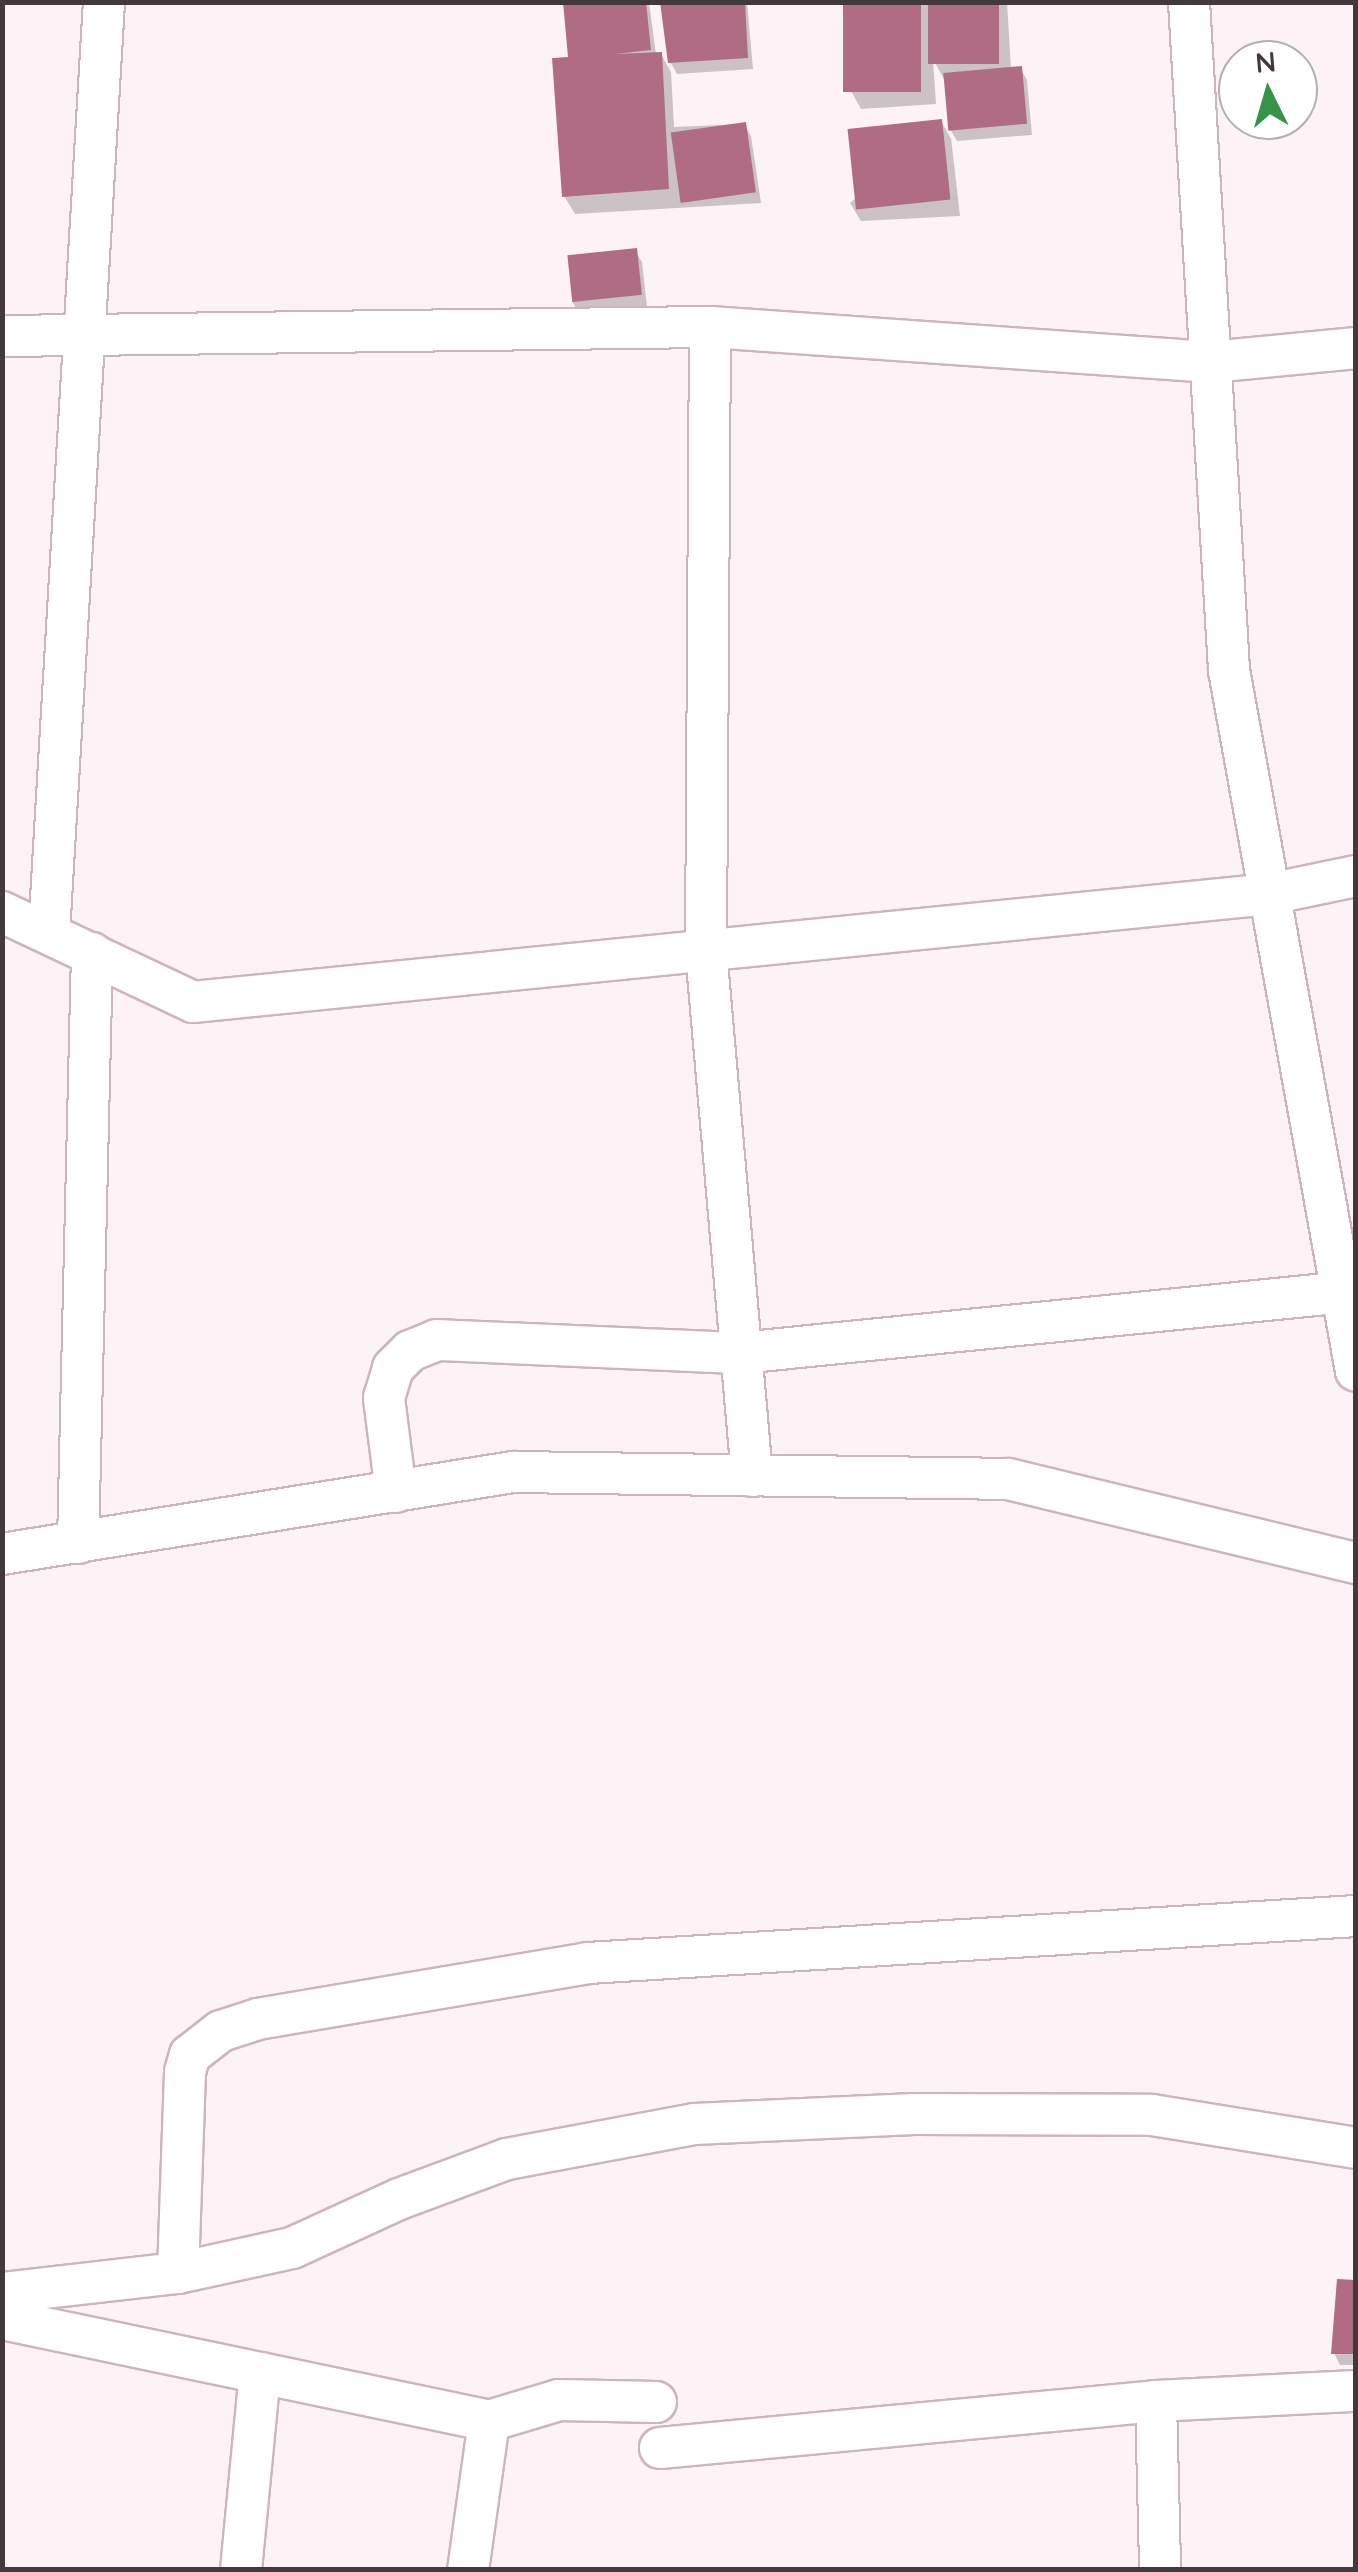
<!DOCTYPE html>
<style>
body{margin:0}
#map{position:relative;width:1358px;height:2572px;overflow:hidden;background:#fdf3f6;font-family:Quicksand,sans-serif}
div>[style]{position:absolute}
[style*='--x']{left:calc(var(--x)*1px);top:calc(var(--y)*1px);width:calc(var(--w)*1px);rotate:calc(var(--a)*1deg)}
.shadow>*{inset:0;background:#0003}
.building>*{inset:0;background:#b16c85;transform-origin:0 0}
.roads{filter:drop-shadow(2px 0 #ccb5bc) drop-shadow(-2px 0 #ccb5bc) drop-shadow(0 2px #ccb5bc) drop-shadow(0 -2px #ccb5bc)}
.minor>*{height:40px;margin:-20px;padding:0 20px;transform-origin:20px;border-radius:20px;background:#fff}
span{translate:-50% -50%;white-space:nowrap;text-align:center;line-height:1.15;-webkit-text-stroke:10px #fff;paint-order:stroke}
.frame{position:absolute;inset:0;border:5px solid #43393c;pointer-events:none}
.north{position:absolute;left:1218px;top:40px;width:100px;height:100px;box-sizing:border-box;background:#fff;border:2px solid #b4b0b1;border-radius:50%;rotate:355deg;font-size:28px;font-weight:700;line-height:40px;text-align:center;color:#43393c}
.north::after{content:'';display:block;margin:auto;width:35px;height:45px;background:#369447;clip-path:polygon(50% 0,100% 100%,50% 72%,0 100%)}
</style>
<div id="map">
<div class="shadow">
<i style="clip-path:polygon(566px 2px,649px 2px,656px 54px,661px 54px,671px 72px,674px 127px,744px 124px,751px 136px,761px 203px,575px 214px,564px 196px,572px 59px)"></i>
<i style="clip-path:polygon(662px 2px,747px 2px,753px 69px,677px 74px,671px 63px,671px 69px)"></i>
<i style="clip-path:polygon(845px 2px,1007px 2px,1011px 69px,1020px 68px,1027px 80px,1032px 135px,957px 141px,950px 129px,960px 216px,861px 221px,850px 203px,941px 121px,951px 139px,946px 83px,933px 59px,936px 104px,861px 109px,851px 91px)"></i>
<i style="clip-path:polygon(635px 250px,642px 262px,647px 307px,579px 313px,572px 301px)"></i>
<i style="clip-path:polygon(1356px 2282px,1356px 2365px,1340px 2365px,1334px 2353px)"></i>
</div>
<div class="building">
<i style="clip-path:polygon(563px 2px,646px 2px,651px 50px,615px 54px,662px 52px,669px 189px,562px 197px,552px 58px,568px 57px)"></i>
<i style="clip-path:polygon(660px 2px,745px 2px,748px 58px,668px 63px)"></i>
<i style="left:843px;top:2px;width:78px;height:90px"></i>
<i style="left:928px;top:2px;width:71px;height:62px"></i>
<i style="left:1022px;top:66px;width:58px;height:79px;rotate:85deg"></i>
<i style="left:942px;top:119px;width:81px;height:95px;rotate:84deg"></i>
<i style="left:746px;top:122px;width:71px;height:76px;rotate:82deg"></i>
<i style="left:637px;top:248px;width:47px;height:70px;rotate:84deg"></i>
<i style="clip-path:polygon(1337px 2279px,1356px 2280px,1356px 2354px,1331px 2354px)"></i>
</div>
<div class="roads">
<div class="minor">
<i style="--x:1189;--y:2;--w:669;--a:86.57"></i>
<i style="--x:1229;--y:670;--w:712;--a:79.73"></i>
<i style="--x:710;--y:327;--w:624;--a:90.37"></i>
<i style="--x:706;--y:951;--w:527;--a:84.99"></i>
<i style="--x:2;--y:336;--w:708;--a:-0.73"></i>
<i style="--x:710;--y:327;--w:502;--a:4"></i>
<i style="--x:1211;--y:362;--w:146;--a:-5.5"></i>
<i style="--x:2;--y:912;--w:211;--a:25.2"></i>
<i style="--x:193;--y:1002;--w:1081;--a:-5.73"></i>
<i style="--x:1269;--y:894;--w:89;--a:-11.7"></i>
<i style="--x:49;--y:933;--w:933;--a:-86.62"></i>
<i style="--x:396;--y:1492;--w:95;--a:-97.3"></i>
<i style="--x:384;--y:1398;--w:31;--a:-73"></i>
<i style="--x:393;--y:1368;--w:24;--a:-45"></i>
<i style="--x:410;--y:1351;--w:29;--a:-22"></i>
<i style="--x:437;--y:1340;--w:303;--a:2.5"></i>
<i style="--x:740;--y:1353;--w:619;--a:-5.75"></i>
<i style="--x:78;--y:1543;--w:590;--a:-88.64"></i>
<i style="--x:2;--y:1554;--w:518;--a:-9.12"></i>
<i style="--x:513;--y:1472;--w:495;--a:0.8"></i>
<i style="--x:1008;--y:1479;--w:358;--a:13.6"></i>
<i style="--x:178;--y:2273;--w:201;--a:-88"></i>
<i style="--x:185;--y:2072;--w:18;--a:-74"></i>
<i style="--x:190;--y:2055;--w:39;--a:-38"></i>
<i style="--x:221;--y:2031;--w:39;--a:-18"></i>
<i style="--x:258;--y:2019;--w:335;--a:-9.6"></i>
<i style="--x:588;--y:1963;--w:769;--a:-3.5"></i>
<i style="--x:2;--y:2293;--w:177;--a:-6.5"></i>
<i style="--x:178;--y:2273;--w:117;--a:-12.4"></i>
<i style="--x:292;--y:2248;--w:118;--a:-24.6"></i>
<i style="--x:399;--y:2199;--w:115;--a:-20.3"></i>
<i style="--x:507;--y:2159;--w:190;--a:-10.6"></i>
<i style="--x:694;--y:2124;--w:220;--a:-2.6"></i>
<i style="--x:914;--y:2114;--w:238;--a:0.2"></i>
<i style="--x:1152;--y:2115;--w:207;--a:9.2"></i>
<i style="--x:2;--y:2319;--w:498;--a:11.8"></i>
<i style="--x:489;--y:2421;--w:150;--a:98"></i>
<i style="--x:1156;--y:2401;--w:169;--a:88.6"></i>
<i style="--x:489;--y:2421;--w:73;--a:-16.7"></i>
<i style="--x:559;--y:2400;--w:97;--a:1.2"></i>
<i style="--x:660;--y:2448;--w:498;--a:-5.4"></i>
<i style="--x:1156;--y:2401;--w:200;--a:-2.9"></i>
<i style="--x:241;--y:2570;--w:198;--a:-84.5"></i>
</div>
</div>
<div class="frame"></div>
<div class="north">N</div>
</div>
